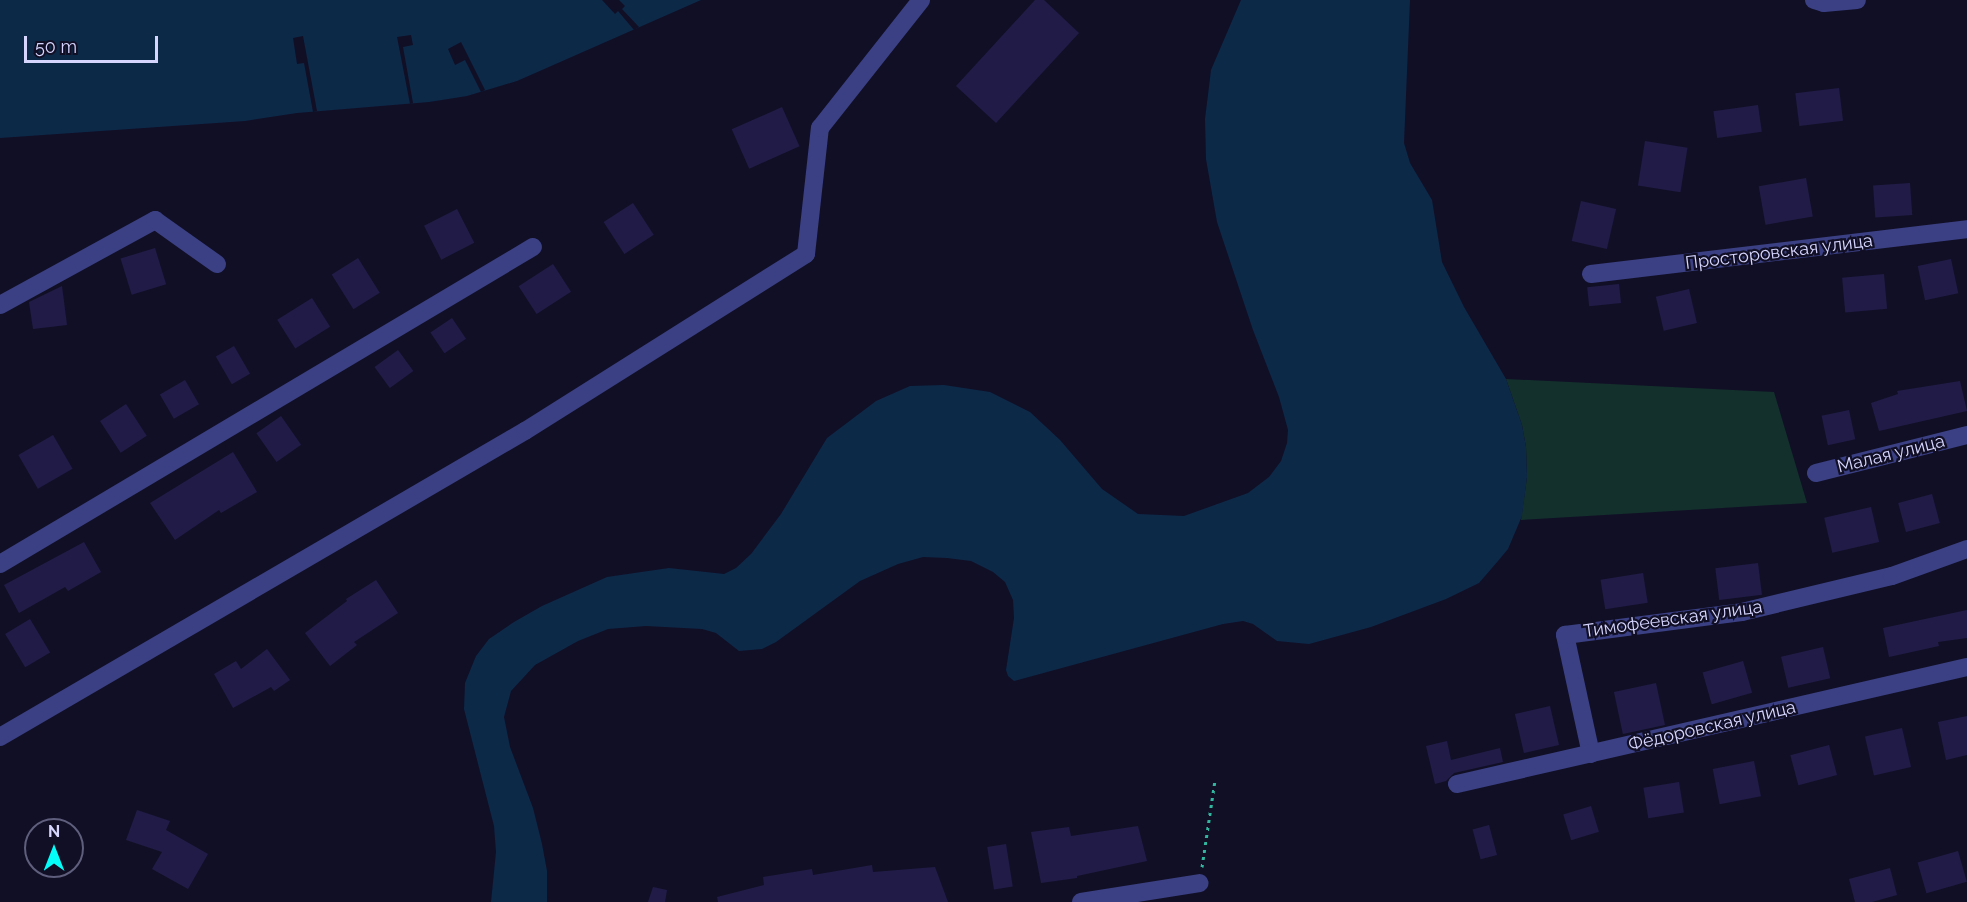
<!DOCTYPE html>
<meta charset="utf-8">
<style>
body{margin:0}
#map{position:relative;width:1967px;height:902px;overflow:hidden;background:#110f26;font-family:Raleway,sans-serif}
div>[style]{position:absolute}
[style*='--x']{left:calc(var(--x)*1px);top:calc(var(--y)*1px);width:calc(var(--w)*1px);rotate:calc(var(--a)*1deg)}
.green>*{inset:0;background:#13302c}
.water>*{inset:0;background:#0d2948}
.pier>*{inset:0;background:#110f26}
.building>*{inset:0;background:#201c47;transform-origin:0 0}
.path>*{height:3px;margin-top:-1.5px;transform-origin:0;background:repeating-linear-gradient(90deg,#31b7a0 0 3px,transparent 0 7.5px)}
.minor>*{height:18px;margin:-9px;padding:0 9px;transform-origin:9px;border-radius:9px;background:#3b4084}
span{translate:-50% -50%;white-space:nowrap;text-align:center;line-height:1.15;-webkit-text-stroke:4.5px #110f26;paint-order:stroke}
.street-label{font-size:18px;color:#d5d5fe}
.north{position:absolute;left:24px;top:818px;width:60px;height:60px;box-sizing:border-box;background:#110f26;border:2px solid #5f5e7c;border-radius:50%;rotate:0deg;font-size:16px;font-weight:700;line-height:24px;text-align:center;color:#d5d5fe}
.north::after{content:'';display:block;margin:auto;width:21px;height:27px;background:#04fcf9;clip-path:polygon(50% 0,100% 100%,50% 72%,0 100%)}
.scale{position:absolute;left:24px;top:36px;width:134px;height:27px;box-sizing:border-box;border:3px solid #d5d5fe;border-top:0;padding-left:8px;font-size:18px;line-height:21px;white-space:nowrap;color:#d5d5fe;-webkit-text-stroke:4px #110f26;paint-order:stroke}
</style>
<div id="map">
<div class="green">
<i style="clip-path:polygon(1506px 379px,1774px 392px,1807px 503px,1521px 520px,1527px 477px,1526px 447px,1522px 425px)"></i>
</div>
<div class="water">
<i style="clip-path:polygon(0 0,701px 0,517px 81px,467px 96px,429px 102px,297px 113px,245px 121px,0 138px)"></i>
<i style="clip-path:polygon(1241px 0,1410px 0,1404px 143px,1410px 163px,1432px 200px,1442px 262px,1464px 307px,1506px 379px,1522px 425px,1526px 447px,1527px 477px,1522px 516px,1508px 549px,1498px 561px,1479px 583px,1446px 599px,1371px 627px,1309px 644px,1277px 641px,1253px 624px,1243px 621px,1223px 624px,1014px 681px,1008px 676px,1006px 670px,1014px 618px,1013px 600px,1005px 582px,993px 572px,971px 561px,947px 558px,923px 557px,898px 564px,860px 581px,776px 642px,762px 649px,739px 651px,716px 633px,702px 629px,646px 626px,608px 629px,578px 641px,535px 665px,511px 691px,504px 717px,510px 747px,533px 808px,542px 844px,547px 871px,547px 902px,491px 902px,496px 852px,494px 826px,464px 709px,465px 683px,476px 656px,489px 639px,514px 622px,542px 606px,607px 577px,669px 568px,724px 574px,736px 568px,751px 554px,781px 514px,827px 438px,876px 401px,910px 386px,944px 385px,990px 392px,1030px 412px,1060px 440px,1102px 489px,1138px 514px,1184px 516px,1248px 493px,1269px 477px,1281px 461px,1287px 443px,1288px 430px,1279px 397px,1253px 330px,1217px 222px,1206px 159px,1205px 119px,1211px 70px)"></i>
</div>
<div class="pier">
<i style="clip-path:polygon(602px 0,619px 0,625px 6px,622px 9px,639px 27px,634px 30px,618px 11px,615px 14px)"></i>
<i style="clip-path:polygon(411px 35px,413px 45px,403px 47px,413px 103px,410px 104px,397px 37px)"></i>
<i style="clip-path:polygon(303px 36px,317px 111px,313px 112px,304px 63px,297px 64px,293px 38px)"></i>
<i style="clip-path:polygon(461px 42px,485px 90px,481px 92px,465px 60px,455px 65px,448px 49px)"></i>
</div>
<div class="building">
<i style="clip-path:polygon(1035px 0,1044px 0,1079px 33px,996px 123px,956px 86px)"></i>
<i style="left:1839px;top:88px;width:33px;height:44px;rotate:83deg"></i>
<i style="left:1758px;top:105px;width:27px;height:45px;rotate:82deg"></i>
<i style="left:782px;top:107px;width:43px;height:55px;rotate:66deg"></i>
<i style="left:1645px;top:141px;width:43px;height:45px;rotate:9deg"></i>
<i style="left:1806px;top:178px;width:39px;height:48px;rotate:80deg"></i>
<i style="left:1910px;top:183px;width:32px;height:37px;rotate:86deg"></i>
<i style="left:1581px;top:201px;width:36px;height:41px;rotate:13deg"></i>
<i style="left:633px;top:203px;width:38px;height:35px;rotate:57deg"></i>
<i style="left:457px;top:209px;width:38px;height:37px;rotate:63deg"></i>
<i style="left:155px;top:248px;width:38px;height:36px;rotate:73deg"></i>
<i style="left:358px;top:258px;width:41px;height:31px;rotate:58deg"></i>
<i style="left:1951px;top:259px;width:35px;height:34px;rotate:78deg"></i>
<i style="left:553px;top:264px;width:33px;height:41px;rotate:57deg"></i>
<i style="left:1884px;top:274px;width:35px;height:42px;rotate:85deg"></i>
<i style="left:1619px;top:284px;width:19px;height:32px;rotate:84deg"></i>
<i style="clip-path:polygon(62px 286px,67px 325px,33px 329px,29px 302px)"></i>
<i style="left:1689px;top:289px;width:35px;height:34px;rotate:77deg"></i>
<i style="left:312px;top:298px;width:34px;height:41px;rotate:58deg"></i>
<i style="left:452px;top:318px;width:25px;height:26px;rotate:56deg"></i>
<i style="left:234px;top:346px;width:32px;height:21px;rotate:60deg"></i>
<i style="left:398px;top:350px;width:26px;height:29px;rotate:54deg"></i>
<i style="left:185px;top:380px;width:28px;height:29px;rotate:60deg"></i>
<i style="clip-path:polygon(1960px 381px,1967px 411px,1879px 431px,1871px 403px,1898px 394px,1897px 391px)"></i>
<i style="left:126px;top:404px;width:38px;height:31px;rotate:57deg"></i>
<i style="left:1849px;top:410px;width:30px;height:28px;rotate:78deg"></i>
<i style="left:281px;top:416px;width:35px;height:30px;rotate:55deg"></i>
<i style="left:53px;top:435px;width:39px;height:40px;rotate:60deg"></i>
<i style="clip-path:polygon(233px 452px,257px 492px,221px 513px,219px 510px,175px 540px,150px 503px)"></i>
<i style="left:1932px;top:494px;width:30px;height:35px;rotate:75deg"></i>
<i style="left:1871px;top:507px;width:36px;height:48px;rotate:77deg"></i>
<i style="clip-path:polygon(84px 542px,101px 572px,68px 591px,65px 587px,19px 613px,4px 585px)"></i>
<i style="left:1758px;top:563px;width:32px;height:43px;rotate:83deg"></i>
<i style="left:1643px;top:573px;width:30px;height:43px;rotate:81deg"></i>
<i style="clip-path:polygon(376px 580px,398px 613px,354px 642px,357px 645px,330px 666px,305px 633px,347px 601px,346px 599px)"></i>
<i style="clip-path:polygon(1967px 610px,1967px 638px,1938px 642px,1939px 646px,1889px 657px,1883px 628px)"></i>
<i style="left:30px;top:619px;width:39px;height:29px;rotate:59deg"></i>
<i style="left:1823px;top:647px;width:32px;height:43px;rotate:77deg"></i>
<i style="clip-path:polygon(267px 649px,290px 680px,274px 691px,271px 687px,233px 708px,214px 674px,236px 661px,241px 669px)"></i>
<i style="left:1743px;top:661px;width:33px;height:42px;rotate:74deg"></i>
<i style="left:1656px;top:683px;width:43px;height:43px;rotate:78deg"></i>
<i style="left:1550px;top:706px;width:40px;height:36px;rotate:77deg"></i>
<i style="clip-path:polygon(1967px 716px,1967px 755px,1946px 760px,1938px 722px)"></i>
<i style="left:1902px;top:728px;width:40px;height:38px;rotate:77deg"></i>
<i style="clip-path:polygon(1447px 741px,1451px 760px,1500px 748px,1503px 762px,1454px 773px,1446px 781px,1435px 784px,1426px 746px)"></i>
<i style="left:1829px;top:745px;width:31px;height:40px;rotate:75deg"></i>
<i style="left:1754px;top:761px;width:36px;height:42px;rotate:79deg"></i>
<i style="left:1679px;top:782px;width:31px;height:36px;rotate:81deg"></i>
<i style="left:1591px;top:806px;width:27px;height:29px;rotate:73deg"></i>
<i style="clip-path:polygon(137px 810px,170px 821px,166px 830px,208px 854px,188px 889px,152px 869px,162px 852px,126px 840px)"></i>
<i style="left:1489px;top:825px;width:31px;height:17px;rotate:75deg"></i>
<i style="clip-path:polygon(1138px 826px,1147px 861px,1077px 876px,1077px 878px,1041px 883px,1031px 832px,1069px 827px,1071px 836px)"></i>
<i style="left:1006px;top:844px;width:43px;height:19px;rotate:81deg"></i>
<i style="left:1958px;top:851px;width:32px;height:42px;rotate:74deg"></i>
<i style="clip-path:polygon(872px 865px,873px 872px,935px 867px,948px 902px,718px 902px,717px 897px,764px 885px,763px 877px,812px 869px,813px 875px)"></i>
<i style="clip-path:polygon(1890px 868px,1897px 895px,1872px 902px,1855px 902px,1849px 879px)"></i>
<i style="clip-path:polygon(653px 887px,667px 890px,665px 902px,648px 902px)"></i>
</div>
<div class="path">
<i style="--x:1202;--y:867;--w:88;--a:-81.5"></i>
</div>
<div class="minor">
<i style="--x:1814;--y:0;--w:10;--a:17"></i>
<i style="--x:1824;--y:3;--w:33;--a:-5"></i>
<i style="--x:1591;--y:274;--w:379;--a:-6.8"></i>
<i style="--x:0;--y:305;--w:177;--a:-28.7"></i>
<i style="--x:155;--y:220;--w:76;--a:35.4"></i>
<i style="--x:1816;--y:473;--w:156;--a:-14.1"></i>
<i style="--x:0;--y:564;--w:620;--a:-30.74"></i>
<i style="--x:0;--y:737;--w:608;--a:-30.24"></i>
<i style="--x:525;--y:431;--w:332;--a:-32.2"></i>
<i style="--x:806;--y:254;--w:127;--a:-83.7"></i>
<i style="--x:820;--y:128;--w:163;--a:-51.7"></i>
<i style="--x:1591;--y:754;--w:122;--a:-102.3"></i>
<i style="--x:1565;--y:635;--w:178;--a:-7.4"></i>
<i style="--x:1742;--y:612;--w:154;--a:-13.5"></i>
<i style="--x:1892;--y:576;--w:80;--a:-19.8"></i>
<i style="--x:1457;--y:784;--w:523;--a:-12.92"></i>
<i style="--x:1081;--y:902;--w:120;--a:-9.1"></i>
</div>
<div class="street-label">
<span style="left:1779px;top:252px;rotate:-7deg">Просторовская улица</span>
<span style="left:1891px;top:454px;rotate:-14deg">Малая улица</span>
<span style="left:1673px;top:619px;rotate:-8deg">Тимофеевская улица</span>
<span style="left:1712px;top:726px;rotate:-13deg">Фёдоровская улица</span>
</div>
<div class="north">N</div>
<div class="scale">50 m</div>
</div>
